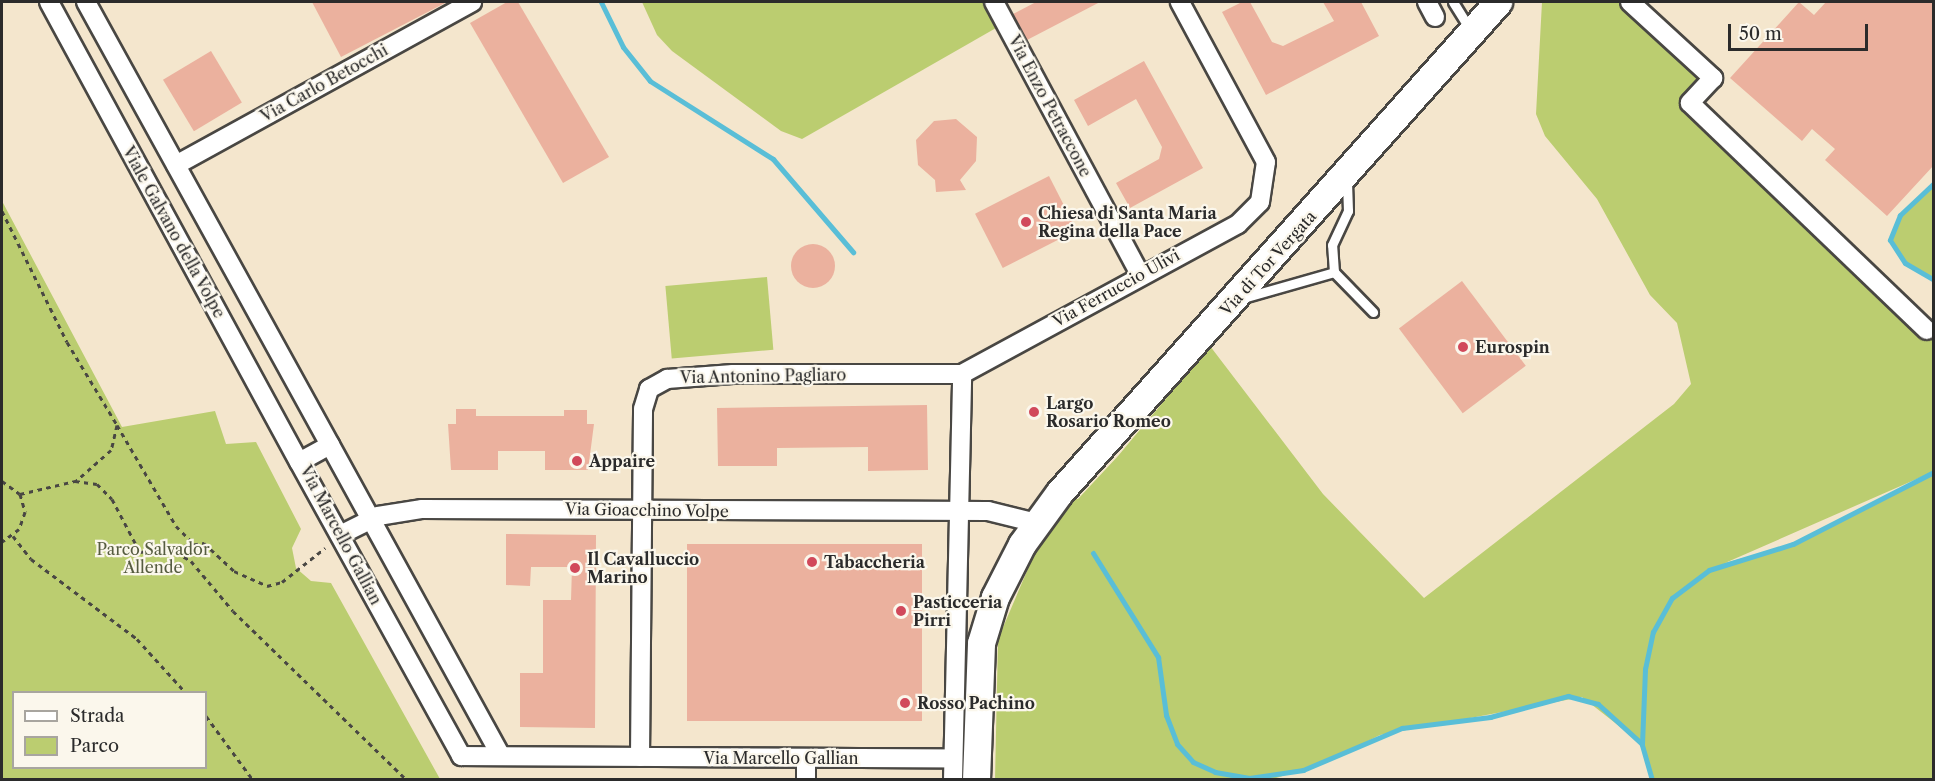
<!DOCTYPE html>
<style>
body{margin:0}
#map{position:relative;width:1935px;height:781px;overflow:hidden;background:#f4e6cd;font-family:"Libre Caslon Text",serif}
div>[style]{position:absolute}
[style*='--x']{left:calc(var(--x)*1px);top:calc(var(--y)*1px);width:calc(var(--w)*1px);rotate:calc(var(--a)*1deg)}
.green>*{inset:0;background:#bbcd70;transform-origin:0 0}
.stream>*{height:5px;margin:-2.5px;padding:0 2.5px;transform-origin:2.5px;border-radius:2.5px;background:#59bed7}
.building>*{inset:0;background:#ebb19e;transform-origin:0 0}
.round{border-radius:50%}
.path>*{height:3px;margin-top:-1.5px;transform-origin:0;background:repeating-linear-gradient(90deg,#494743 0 4.5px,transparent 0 9px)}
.roads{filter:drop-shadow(2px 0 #494743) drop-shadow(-2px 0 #494743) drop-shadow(0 2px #494743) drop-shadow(0 -2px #494743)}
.service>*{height:9px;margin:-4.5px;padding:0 4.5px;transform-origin:4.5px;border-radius:4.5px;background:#fff}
.minor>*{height:18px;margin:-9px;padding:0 9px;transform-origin:9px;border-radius:9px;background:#fff}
.secondary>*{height:27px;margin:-13.5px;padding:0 13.5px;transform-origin:13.5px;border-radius:13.5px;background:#fff}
.dots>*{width:16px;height:16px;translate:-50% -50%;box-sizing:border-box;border:3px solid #fbf7ec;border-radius:50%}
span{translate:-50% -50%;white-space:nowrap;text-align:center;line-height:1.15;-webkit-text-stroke:4.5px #fbf7ec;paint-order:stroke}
.street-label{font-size:16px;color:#2b2b2b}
.poi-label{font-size:16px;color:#2b2b2b;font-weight:700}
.left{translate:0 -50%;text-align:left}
.park-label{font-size:16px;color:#565c40}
.frame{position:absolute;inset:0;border:3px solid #2b2b2b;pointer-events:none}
.legend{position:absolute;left:12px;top:691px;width:195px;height:78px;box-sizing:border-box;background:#fbf7ec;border:2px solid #a8a59f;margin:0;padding:8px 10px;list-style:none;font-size:18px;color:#2b2b2b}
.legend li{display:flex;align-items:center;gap:12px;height:30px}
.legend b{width:30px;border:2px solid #a8a59f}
.scale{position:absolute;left:1728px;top:24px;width:140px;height:27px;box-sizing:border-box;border:3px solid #2b2b2b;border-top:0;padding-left:8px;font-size:18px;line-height:21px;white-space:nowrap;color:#2b2b2b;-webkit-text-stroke:4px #fbf7ec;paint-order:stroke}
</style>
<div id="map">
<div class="green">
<i style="clip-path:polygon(642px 2px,983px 2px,996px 28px,802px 139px,781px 131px,672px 51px,657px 35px)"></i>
<i style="clip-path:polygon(evenodd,1542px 2px,1620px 2px,1713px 78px,1691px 103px,1933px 324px,1933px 779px,1652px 779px,1642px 744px,1582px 697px,1380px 735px,1326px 762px,1273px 779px,995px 780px,998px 639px,1033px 557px,1071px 499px,1078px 499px,1118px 456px,1210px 346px,1323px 494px,1424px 598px,1674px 404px,1691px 384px,1677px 323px,1650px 295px,1597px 199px,1545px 136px,1536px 114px,1542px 2px,1929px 475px,1793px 544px,1725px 563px,1928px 474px,1929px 475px)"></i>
<i style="clip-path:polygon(1933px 183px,1933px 280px,1905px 263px,1890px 240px,1900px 215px)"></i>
<i style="clip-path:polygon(evenodd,2px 201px,122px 427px,215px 411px,226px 444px,256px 442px,301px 529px,292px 548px,296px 568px,311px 581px,331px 583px,440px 779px,2px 779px,2px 201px,206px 692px,206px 768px,14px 768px,14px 692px,206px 692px)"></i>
<i style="left:767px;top:277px;width:73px;height:102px;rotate:85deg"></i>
</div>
<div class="stream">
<i style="--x:601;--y:2;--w:50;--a:63.9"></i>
<i style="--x:623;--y:47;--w:43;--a:51.5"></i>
<i style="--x:650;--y:81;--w:146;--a:32.4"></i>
<i style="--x:773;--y:159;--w:123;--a:49.3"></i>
<i style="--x:1934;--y:183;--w:47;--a:136.7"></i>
<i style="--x:1900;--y:215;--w:27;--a:112"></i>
<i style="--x:1890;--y:240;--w:27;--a:57"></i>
<i style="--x:1905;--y:263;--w:34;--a:30"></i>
<i style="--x:1093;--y:553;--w:123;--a:58"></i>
<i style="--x:1158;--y:657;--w:59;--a:82.1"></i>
<i style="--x:1166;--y:715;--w:31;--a:69"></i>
<i style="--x:1177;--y:744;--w:24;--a:48"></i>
<i style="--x:1193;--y:762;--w:24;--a:24"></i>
<i style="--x:1215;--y:772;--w:35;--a:10"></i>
<i style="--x:1249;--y:778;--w:55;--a:-8.4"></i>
<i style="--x:1303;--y:770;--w:108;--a:-23"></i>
<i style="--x:1402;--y:728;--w:89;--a:-7.1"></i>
<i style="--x:1490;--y:717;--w:81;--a:-15.1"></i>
<i style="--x:1568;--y:696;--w:31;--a:15"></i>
<i style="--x:1598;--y:704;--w:59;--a:42.3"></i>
<i style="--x:1652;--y:780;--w:37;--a:-106"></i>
<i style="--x:1642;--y:744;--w:75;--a:-87.7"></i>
<i style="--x:1645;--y:669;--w:38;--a:-78"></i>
<i style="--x:1653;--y:632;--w:39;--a:-61"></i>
<i style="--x:1672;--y:598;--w:46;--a:-37.1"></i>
<i style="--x:1709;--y:570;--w:88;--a:-17.2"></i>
<i style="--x:1793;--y:544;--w:158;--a:-27.1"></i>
</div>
<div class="building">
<i style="clip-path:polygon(312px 2px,447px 2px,341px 57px)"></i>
<i style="clip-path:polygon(507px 2px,518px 2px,609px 157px,563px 183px,470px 23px)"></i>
<i style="clip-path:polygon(1036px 2px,1100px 2px,1027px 40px,1013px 14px)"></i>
<i style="clip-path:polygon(1242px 2px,1250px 2px,1272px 42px,1283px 46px,1334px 21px,1323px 2px,1361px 2px,1379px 36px,1266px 95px,1222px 12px)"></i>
<i style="clip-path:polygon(1799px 2px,1814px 15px,1826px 2px,1934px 2px,1934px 165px,1887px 216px,1825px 160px,1835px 149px,1812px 129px,1802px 141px,1730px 78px)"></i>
<i style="left:211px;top:51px;width:60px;height:56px;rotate:59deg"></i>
<i style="clip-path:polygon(1144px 61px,1203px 168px,1130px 208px,1116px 183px,1159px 159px,1162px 147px,1136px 99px,1088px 126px,1074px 100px)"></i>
<i style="clip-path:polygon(956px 119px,977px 137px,976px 161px,960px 180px,966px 190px,936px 192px,935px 180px,918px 165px,916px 140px,934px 121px)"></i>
<i style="left:1049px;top:176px;width:61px;height:83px;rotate:63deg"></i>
<i class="round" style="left:791px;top:244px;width:44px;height:44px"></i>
<i style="left:1462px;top:281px;width:106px;height:79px;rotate:53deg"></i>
<i style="clip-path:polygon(927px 405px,928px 470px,868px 471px,868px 447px,777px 448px,777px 466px,718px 466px,717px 408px)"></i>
<i style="clip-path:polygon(456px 409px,476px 409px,476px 416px,564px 416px,564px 410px,587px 410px,587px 424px,594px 424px,588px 470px,545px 470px,545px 451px,498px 451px,498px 470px,451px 470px,448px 424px,456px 424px)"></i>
<i style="clip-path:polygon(506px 534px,596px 535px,595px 728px,520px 727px,520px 673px,543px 673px,543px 600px,571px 600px,572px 567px,531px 567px,530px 586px,506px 585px)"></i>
<i style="left:687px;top:544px;width:235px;height:177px"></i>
</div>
<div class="path">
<i style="--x:2;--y:211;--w:146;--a:63.6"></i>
<i style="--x:67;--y:342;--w:97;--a:58.9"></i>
<i style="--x:117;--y:425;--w:26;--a:103"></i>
<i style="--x:111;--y:450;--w:47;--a:138.5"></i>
<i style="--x:117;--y:425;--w:117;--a:59.7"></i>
<i style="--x:176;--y:526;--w:23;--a:45"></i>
<i style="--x:2;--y:481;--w:22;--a:36"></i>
<i style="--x:20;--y:494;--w:19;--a:74"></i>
<i style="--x:25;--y:512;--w:18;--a:109"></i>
<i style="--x:19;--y:529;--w:21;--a:143"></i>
<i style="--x:20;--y:494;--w:57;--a:-13.3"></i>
<i style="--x:75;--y:481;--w:22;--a:8"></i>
<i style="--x:97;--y:484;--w:21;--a:45"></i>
<i style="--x:112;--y:499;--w:60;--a:62.2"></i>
<i style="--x:140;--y:552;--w:65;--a:-8"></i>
<i style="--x:204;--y:543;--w:41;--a:43"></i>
<i style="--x:234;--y:571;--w:36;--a:24"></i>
<i style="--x:267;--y:586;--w:16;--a:-15"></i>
<i style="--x:282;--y:582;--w:55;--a:-38.3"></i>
<i style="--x:13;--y:536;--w:29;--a:52"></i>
<i style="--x:31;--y:559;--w:133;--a:37"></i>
<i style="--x:137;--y:639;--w:72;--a:47.8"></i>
<i style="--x:168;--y:548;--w:26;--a:29"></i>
<i style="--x:191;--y:561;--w:65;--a:50"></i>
<i style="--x:233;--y:611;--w:243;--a:44.2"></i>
<i style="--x:206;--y:716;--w:79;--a:53.7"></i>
</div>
<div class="roads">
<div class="service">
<i style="--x:1453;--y:2;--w:31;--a:58"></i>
<i style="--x:1334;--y:272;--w:27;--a:-94"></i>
<i style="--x:1332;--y:245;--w:38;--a:-65"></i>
<i style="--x:1348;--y:211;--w:34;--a:-92"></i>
<i style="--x:1243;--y:298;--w:95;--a:-15.9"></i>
<i style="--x:1334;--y:272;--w:56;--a:45.7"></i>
</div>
<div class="minor">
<i style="--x:49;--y:2;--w:524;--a:61.48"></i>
<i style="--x:86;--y:2;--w:506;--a:61.15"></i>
<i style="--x:994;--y:2;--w:309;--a:61.8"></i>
<i style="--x:1427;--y:2;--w:17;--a:62"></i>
<i style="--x:1630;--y:2;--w:113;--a:42.5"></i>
<i style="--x:1713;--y:78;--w:34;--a:133"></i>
<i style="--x:1690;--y:103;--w:328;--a:43.8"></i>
<i style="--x:176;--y:165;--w:338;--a:-28.8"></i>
<i style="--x:340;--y:535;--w:42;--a:-26.6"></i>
<i style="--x:378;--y:516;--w:45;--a:-9"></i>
<i style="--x:422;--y:509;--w:566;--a:0.2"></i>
<i style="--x:988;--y:511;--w:49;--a:14"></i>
<i style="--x:501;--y:756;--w:355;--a:-118.8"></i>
<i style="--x:330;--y:445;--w:35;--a:151"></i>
<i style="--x:299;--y:462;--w:336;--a:61.1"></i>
<i style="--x:461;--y:756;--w:492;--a:0.3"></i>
<i style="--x:640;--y:757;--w:348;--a:-89.5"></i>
<i style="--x:643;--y:409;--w:21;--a:-73"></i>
<i style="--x:649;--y:389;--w:21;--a:-29"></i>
<i style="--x:667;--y:379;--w:66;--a:-4.3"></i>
<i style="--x:733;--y:374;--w:229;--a:0"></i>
<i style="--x:962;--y:374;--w:314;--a:-28.5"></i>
<i style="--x:1238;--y:224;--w:31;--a:-45"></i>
<i style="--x:1260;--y:202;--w:40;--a:-81.5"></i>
<i style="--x:1266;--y:162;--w:182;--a:-118.3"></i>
<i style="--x:806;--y:780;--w:22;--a:-90"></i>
<i style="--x:953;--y:780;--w:406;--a:-88.7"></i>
</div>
<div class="secondary">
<i style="--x:976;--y:780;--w:137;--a:-87.9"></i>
<i style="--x:981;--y:643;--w:48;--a:-73.1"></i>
<i style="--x:995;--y:597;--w:59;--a:-63"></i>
<i style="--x:1022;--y:544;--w:63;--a:-54"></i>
<i style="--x:1059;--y:493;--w:659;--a:-48.2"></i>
</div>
</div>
<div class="dots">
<i style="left:1026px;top:222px;background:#d1495b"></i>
<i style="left:1463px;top:347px;background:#d1495b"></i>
<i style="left:1034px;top:412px;background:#d1495b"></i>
<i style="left:577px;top:461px;background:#d1495b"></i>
<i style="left:812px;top:562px;background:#d1495b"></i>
<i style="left:575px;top:568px;background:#d1495b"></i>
<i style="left:901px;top:611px;background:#d1495b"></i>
<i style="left:905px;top:703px;background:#d1495b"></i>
</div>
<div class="street-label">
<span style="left:324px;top:83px;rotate:-29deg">Via Carlo Betocchi</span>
<span style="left:1050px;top:106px;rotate:62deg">Via Enzo Petraccone</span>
<span style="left:174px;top:232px;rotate:61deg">Viale Galvano della Volpe</span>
<span style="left:1268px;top:263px;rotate:-48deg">Via di Tor Vergata</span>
<span style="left:1116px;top:288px;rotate:-29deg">Via Ferruccio Ulivi</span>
<span style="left:763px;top:376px;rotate:-1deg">Via Antonino Pagliaro</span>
<span style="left:647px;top:510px;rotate:1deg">Via Gioacchino Volpe</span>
<span style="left:341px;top:535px;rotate:62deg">Via Marcello Gallian</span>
<span style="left:781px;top:758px">Via Marcello Gallian</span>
</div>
<div class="poi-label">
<span class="left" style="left:1038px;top:222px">Chiesa di Santa Maria<br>Regina della Pace</span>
<span class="left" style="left:1475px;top:347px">Eurospin</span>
<span class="left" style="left:1046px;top:412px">Largo<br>Rosario Romeo</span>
<span class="left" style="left:589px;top:461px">Appaire</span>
<span class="left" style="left:587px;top:568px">Il Cavalluccio<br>Marino</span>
<span class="left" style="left:824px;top:562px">Tabaccheria</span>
<span class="left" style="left:913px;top:611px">Pasticceria<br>Pirri</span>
<span class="left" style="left:917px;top:703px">Rosso Pachino</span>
</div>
<div class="park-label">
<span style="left:153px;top:558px">Parco Salvador<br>Allende</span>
</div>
<div class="frame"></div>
<ul class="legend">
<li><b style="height:8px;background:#fff"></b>Strada</li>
<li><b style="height:16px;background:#bbcd70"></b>Parco</li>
</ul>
<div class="scale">50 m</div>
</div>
